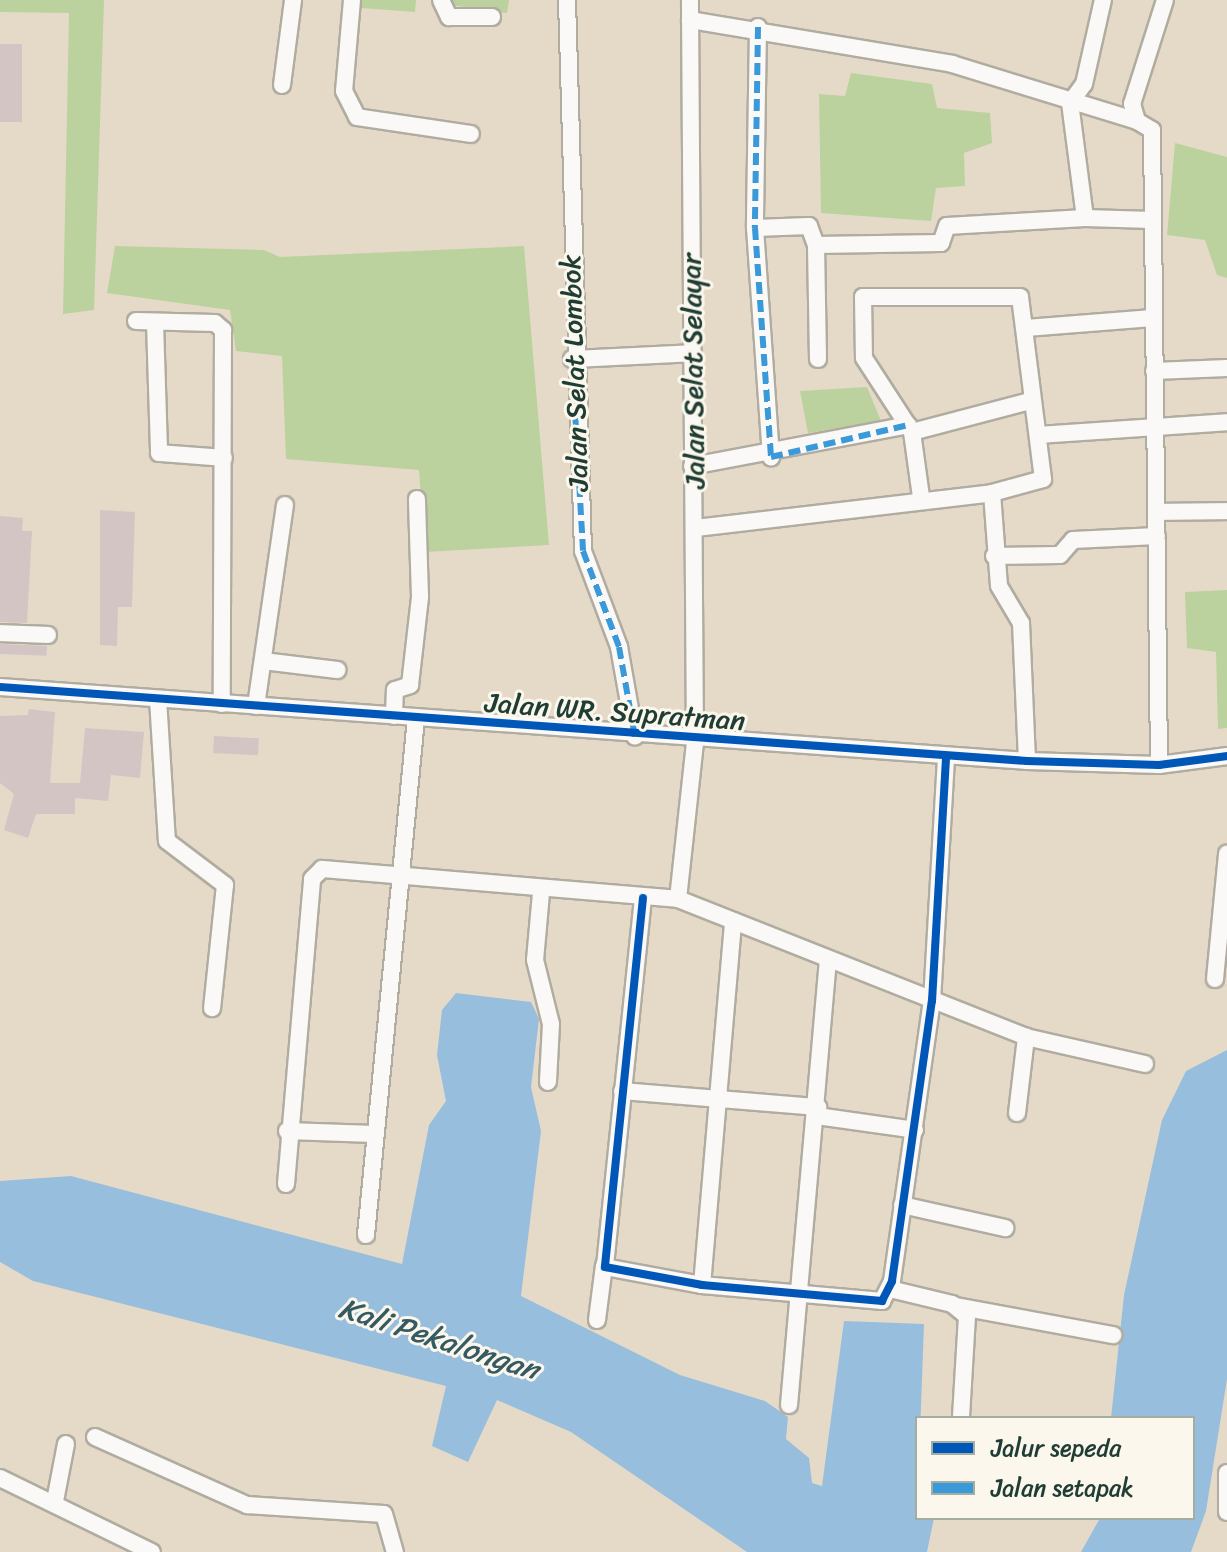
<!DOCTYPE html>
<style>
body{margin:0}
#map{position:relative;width:1227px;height:1552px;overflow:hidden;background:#e5dac8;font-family:Sriracha,sans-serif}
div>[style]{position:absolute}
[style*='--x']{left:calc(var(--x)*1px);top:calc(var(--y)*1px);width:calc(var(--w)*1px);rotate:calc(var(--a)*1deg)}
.green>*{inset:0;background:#bbd29e}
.water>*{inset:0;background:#98bede}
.building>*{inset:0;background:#d4c5c5;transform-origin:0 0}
.roads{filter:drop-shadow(2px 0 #b0aca0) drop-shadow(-2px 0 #b0aca0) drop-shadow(0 2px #b0aca0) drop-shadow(0 -2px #b0aca0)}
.minor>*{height:16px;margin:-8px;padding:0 8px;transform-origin:8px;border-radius:8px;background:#fbf9f7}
.quiet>*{height:6px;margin-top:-3px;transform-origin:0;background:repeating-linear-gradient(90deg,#3a99d8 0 12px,transparent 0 18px)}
.cycleway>*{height:8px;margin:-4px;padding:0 4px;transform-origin:4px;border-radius:4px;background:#0057b8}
span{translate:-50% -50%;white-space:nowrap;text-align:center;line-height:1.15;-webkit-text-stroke:6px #fbf7ec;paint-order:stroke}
.street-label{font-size:28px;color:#1f3d34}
.water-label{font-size:30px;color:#355a61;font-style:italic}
.legend{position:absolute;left:915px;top:1416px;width:280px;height:104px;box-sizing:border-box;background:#fbf7ec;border:2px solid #a3ada2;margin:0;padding:10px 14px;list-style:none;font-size:24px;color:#1f3d34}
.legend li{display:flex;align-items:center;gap:16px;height:40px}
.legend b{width:40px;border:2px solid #a3ada2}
</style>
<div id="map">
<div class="green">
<i style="clip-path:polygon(0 0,104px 0,94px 310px,63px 314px,69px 13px,0 12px)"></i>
<i style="clip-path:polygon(361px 0,416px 0,415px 12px,361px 8px)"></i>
<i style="clip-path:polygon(451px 0,509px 0,507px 13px,450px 5px)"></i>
<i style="clip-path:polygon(851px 73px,932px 84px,937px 108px,990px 113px,992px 143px,964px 153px,965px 186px,936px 188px,931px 221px,821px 213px,819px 94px,845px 96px)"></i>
<i style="clip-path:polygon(1175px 143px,1227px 157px,1227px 278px,1217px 275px,1205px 240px,1167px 235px)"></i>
<i style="clip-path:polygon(115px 246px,264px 250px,280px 257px,524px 246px,549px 545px,425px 552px,419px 470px,286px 459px,282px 356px,236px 351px,230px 310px,107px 293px)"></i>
<i style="clip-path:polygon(867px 387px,881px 421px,808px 433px,800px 391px)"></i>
<i style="clip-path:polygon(1227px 590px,1227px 728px,1218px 729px,1216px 652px,1187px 648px,1185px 592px)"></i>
</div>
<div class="water">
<i style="clip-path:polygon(456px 993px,531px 1002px,539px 1019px,531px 1087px,541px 1131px,521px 1296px,680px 1375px,765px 1401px,788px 1417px,786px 1439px,809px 1458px,812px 1483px,822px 1486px,844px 1321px,924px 1324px,917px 1518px,934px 1518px,927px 1552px,747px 1552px,571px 1432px,497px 1400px,468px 1462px,432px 1446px,446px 1386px,33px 1281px,0 1262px,0 1181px,71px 1176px,402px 1264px,429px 1125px,446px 1101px,437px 1055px,442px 1010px)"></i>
<i style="clip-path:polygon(1227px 1050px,1227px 1379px,1206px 1511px,1191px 1552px,1081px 1552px,1100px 1518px,1193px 1518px,1193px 1418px,1111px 1418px,1124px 1295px,1162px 1120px,1186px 1071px)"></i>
</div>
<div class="building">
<i style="left:0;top:44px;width:22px;height:78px"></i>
<i style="clip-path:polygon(100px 510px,135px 512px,132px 607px,118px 607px,117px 646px,100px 645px)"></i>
<i style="clip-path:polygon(0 516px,23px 518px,22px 531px,32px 531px,27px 623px,0 622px)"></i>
<i style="left:0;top:644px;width:47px;height:10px;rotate:2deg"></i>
<i style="clip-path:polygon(29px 709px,55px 712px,50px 783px,80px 783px,85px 728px,144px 732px,140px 778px,111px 775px,108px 801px,75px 798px,75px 814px,36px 814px,28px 838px,4px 830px,14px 794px,0 783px,0 716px,28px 715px)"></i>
<i style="left:214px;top:736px;width:45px;height:17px;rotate:3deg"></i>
</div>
<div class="roads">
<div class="minor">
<i style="--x:352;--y:0;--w:91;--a:95"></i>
<i style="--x:344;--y:91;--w:29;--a:63"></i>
<i style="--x:357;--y:117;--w:115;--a:8.5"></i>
<i style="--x:441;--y:0;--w:19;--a:65"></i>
<i style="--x:449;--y:17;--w:43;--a:0"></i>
<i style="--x:567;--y:0;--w:551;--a:88.34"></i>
<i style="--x:583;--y:551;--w:103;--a:69.4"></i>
<i style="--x:619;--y:647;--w:91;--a:79.9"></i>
<i style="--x:690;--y:20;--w:266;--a:9.5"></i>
<i style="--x:952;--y:64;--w:194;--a:17.1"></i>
<i style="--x:758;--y:27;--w:201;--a:90.9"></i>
<i style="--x:755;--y:228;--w:230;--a:86"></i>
<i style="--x:282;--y:85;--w:86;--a:-82.6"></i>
<i style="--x:1085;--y:218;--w:67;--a:1.7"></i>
<i style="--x:755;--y:228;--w:54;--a:-2.1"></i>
<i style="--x:809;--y:226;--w:20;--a:70"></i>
<i style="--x:816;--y:245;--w:125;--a:-0.9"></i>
<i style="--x:941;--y:243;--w:18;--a:-71"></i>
<i style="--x:947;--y:226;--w:138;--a:-3.3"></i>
<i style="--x:1085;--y:218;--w:116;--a:-97.4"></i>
<i style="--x:1070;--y:103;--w:24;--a:-54"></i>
<i style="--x:1084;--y:84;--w:86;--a:-77.3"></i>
<i style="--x:816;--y:245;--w:114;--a:89"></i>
<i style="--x:136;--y:321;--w:79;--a:1.5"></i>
<i style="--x:215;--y:323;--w:11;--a:41"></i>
<i style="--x:223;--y:330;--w:374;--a:90.2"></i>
<i style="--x:155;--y:323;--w:130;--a:88.2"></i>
<i style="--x:159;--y:453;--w:65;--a:4.4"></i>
<i style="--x:1026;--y:328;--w:127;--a:-4.5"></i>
<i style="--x:572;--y:359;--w:121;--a:-2.8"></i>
<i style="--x:1154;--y:371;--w:73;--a:-2.4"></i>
<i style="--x:912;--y:432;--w:66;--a:82.1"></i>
<i style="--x:1038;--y:435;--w:189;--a:-3.9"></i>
<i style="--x:692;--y:466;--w:220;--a:-10.7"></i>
<i style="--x:992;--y:493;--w:93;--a:85.7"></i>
<i style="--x:999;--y:586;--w:43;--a:59.3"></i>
<i style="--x:1021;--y:623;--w:138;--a:87.5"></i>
<i style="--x:1159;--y:512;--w:68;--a:-0.8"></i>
<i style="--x:696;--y:528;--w:298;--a:-6.7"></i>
<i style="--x:992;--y:493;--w:53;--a:-15.4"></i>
<i style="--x:1043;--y:479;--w:183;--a:-97.2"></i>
<i style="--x:1020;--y:297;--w:157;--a:180"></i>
<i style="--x:863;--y:297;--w:61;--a:89.1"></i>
<i style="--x:864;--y:358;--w:88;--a:57"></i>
<i style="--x:912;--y:432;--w:122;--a:-14.7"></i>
<i style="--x:994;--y:556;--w:66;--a:-0.9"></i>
<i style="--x:1060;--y:555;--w:20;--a:-49"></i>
<i style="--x:1073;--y:540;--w:84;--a:-2.7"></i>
<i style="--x:0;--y:633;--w:48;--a:2.4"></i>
<i style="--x:263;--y:661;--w:75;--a:6.9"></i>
<i style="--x:0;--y:687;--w:1030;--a:4.12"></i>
<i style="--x:1027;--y:761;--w:132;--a:1.7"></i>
<i style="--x:1159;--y:765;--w:69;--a:-7.5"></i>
<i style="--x:158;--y:699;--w:142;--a:86.4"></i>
<i style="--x:167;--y:841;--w:73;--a:37.2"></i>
<i style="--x:225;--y:885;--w:124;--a:96"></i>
<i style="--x:256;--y:706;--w:203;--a:-81.8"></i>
<i style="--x:394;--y:716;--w:26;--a:-88"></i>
<i style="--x:395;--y:690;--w:16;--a:-18"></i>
<i style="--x:410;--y:685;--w:89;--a:-83.5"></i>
<i style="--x:420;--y:597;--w:98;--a:-91.8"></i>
<i style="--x:1159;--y:765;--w:635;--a:-90.63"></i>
<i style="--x:1152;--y:130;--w:17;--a:-149"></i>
<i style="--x:1137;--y:121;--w:18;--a:-106"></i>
<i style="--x:1132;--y:104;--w:109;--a:-72.4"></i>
<i style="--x:541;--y:893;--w:67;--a:95.1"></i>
<i style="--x:535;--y:960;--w:66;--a:76"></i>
<i style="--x:551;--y:1024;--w:58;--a:93"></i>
<i style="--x:643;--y:898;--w:371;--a:95.9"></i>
<i style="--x:605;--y:1267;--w:99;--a:10.5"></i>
<i style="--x:702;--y:1285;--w:181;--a:5.1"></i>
<i style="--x:882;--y:1301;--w:22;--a:-63"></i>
<i style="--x:892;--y:1281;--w:283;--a:-81.9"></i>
<i style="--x:932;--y:1001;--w:245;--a:-86.7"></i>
<i style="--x:678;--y:899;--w:158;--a:-83.8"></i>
<i style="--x:695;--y:742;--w:742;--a:-90.39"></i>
<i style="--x:1215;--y:979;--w:126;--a:-84.5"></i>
<i style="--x:622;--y:1091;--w:197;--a:4.7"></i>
<i style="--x:1017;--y:1113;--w:77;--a:-83.2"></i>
<i style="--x:817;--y:1116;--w:99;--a:8.1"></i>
<i style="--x:287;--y:1131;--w:87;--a:2"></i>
<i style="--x:286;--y:1184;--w:306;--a:-85.1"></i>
<i style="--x:312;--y:879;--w:14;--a:-45"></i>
<i style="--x:322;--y:869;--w:357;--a:4.8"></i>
<i style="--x:678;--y:899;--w:374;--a:21.6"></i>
<i style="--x:1026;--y:1037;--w:122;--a:12.8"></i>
<i style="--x:902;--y:1205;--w:106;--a:12.6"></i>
<i style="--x:366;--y:1235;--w:518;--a:-84.47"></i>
<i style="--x:702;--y:1285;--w:365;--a:-85.1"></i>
<i style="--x:890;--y:1289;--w:64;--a:13.6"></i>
<i style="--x:952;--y:1304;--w:19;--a:39"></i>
<i style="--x:967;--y:1316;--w:102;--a:93.4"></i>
<i style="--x:956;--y:1306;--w:160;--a:10.5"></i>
<i style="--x:597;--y:1320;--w:55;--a:-82.7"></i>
<i style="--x:789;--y:1405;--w:445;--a:-85"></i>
<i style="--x:95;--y:1437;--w:167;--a:24.1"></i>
<i style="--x:247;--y:1505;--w:137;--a:3.8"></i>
<i style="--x:384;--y:1514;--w:40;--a:74"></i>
<i style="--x:1227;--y:1473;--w:39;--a:90"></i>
<i style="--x:0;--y:1478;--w:169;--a:26"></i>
<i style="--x:55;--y:1501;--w:58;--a:-79.1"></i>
</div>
</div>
<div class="quiet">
<i style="--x:758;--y:27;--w:201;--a:90.9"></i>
<i style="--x:755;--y:228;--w:230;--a:86"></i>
<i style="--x:771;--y:457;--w:141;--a:-13.1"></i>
<i style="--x:572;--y:359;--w:192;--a:86.7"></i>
<i style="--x:583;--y:551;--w:103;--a:69.4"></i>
<i style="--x:619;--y:647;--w:91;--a:79.9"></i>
</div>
<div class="cycleway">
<i style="--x:0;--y:687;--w:1030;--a:4.12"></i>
<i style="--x:1027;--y:761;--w:132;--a:1.7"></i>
<i style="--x:1159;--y:765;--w:69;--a:-7.5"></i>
<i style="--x:643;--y:898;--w:371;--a:95.9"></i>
<i style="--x:605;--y:1267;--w:99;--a:10.5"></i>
<i style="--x:702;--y:1285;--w:181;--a:5.1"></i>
<i style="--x:882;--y:1301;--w:22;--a:-63"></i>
<i style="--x:892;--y:1281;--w:283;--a:-81.9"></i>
<i style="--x:932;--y:1001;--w:245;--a:-86.7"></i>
</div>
<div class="street-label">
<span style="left:693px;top:371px;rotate:-91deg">Jalan Selat Selayar</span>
<span style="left:575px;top:373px;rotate:-92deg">Jalan Selat Lombok</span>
<span style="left:615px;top:712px;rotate:4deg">Jalan WR. Supratman</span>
</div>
<div class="water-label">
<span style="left:439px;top:1339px;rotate:18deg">Kali Pekalongan</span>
</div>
<ul class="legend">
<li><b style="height:10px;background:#0057b8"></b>Jalur sepeda</li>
<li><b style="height:10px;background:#3a99d8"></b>Jalan setapak</li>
</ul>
</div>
